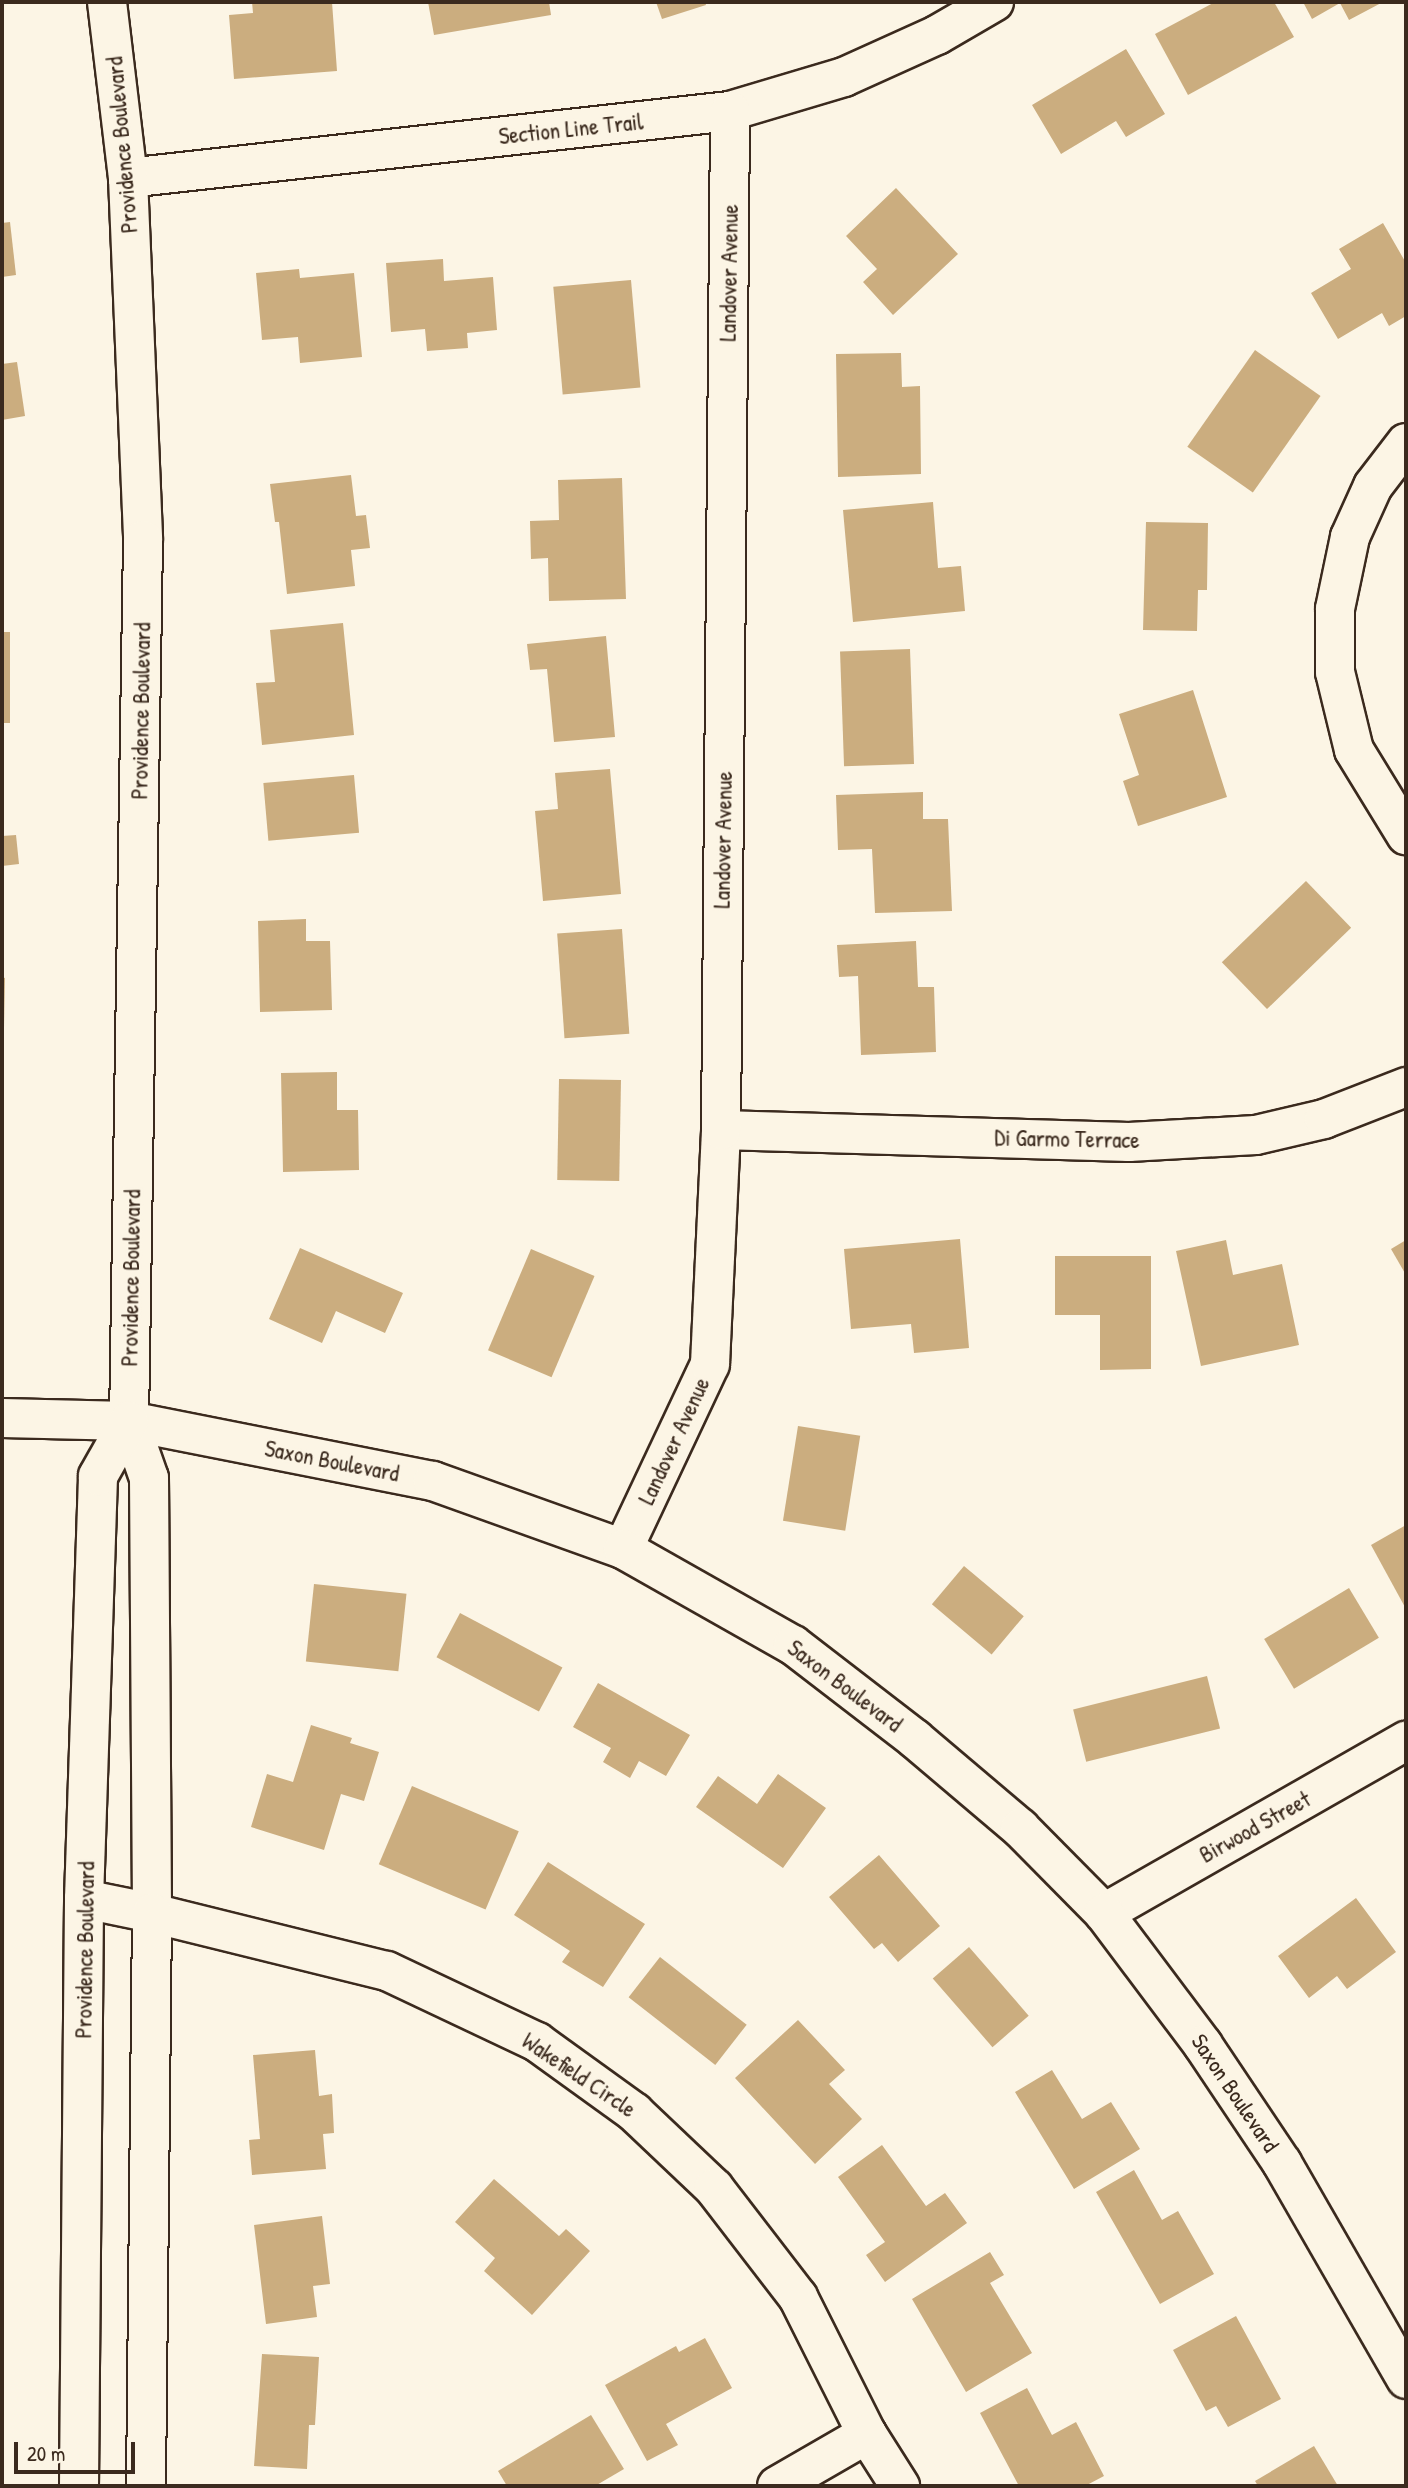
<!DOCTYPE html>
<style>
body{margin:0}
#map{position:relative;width:1408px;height:2488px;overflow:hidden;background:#fcf5e5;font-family:"Patrick Hand",sans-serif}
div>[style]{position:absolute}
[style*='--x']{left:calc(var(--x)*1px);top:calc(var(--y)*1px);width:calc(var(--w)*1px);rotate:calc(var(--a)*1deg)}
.building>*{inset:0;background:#cbad7f;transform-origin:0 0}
.roads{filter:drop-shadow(2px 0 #3b2a1e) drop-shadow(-2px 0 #3b2a1e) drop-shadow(0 2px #3b2a1e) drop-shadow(0 -2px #3b2a1e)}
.minor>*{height:38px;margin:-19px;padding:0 19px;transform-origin:19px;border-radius:19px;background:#fcf5e5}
.secondary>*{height:38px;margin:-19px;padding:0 19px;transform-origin:19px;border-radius:19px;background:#fcf5e5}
span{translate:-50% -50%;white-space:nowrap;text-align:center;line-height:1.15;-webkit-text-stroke:5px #fcf5e5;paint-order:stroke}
.street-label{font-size:23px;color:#3b2a1e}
.frame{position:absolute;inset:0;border:4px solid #3b2a1e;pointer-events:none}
.scale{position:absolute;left:14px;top:2442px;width:121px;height:32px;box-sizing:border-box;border:4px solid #3b2a1e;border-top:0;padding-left:9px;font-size:21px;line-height:24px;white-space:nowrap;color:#3b2a1e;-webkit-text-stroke:5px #fcf5e5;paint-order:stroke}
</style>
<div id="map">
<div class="building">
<i style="clip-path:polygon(252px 2px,332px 2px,337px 71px,234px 79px,229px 15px,253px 13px)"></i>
<i style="clip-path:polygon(428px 2px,549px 2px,551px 15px,434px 35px)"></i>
<i style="clip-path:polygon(656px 2px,705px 2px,706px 5px,662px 19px)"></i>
<i style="clip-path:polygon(1215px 2px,1274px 2px,1294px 37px,1188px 95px,1155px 34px)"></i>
<i style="clip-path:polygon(1303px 2px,1383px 2px,1349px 20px,1340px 3px,1312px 19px)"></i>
<i style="clip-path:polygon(1126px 49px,1165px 114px,1126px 137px,1116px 121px,1061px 154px,1032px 105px)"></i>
<i style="clip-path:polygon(896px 188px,958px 254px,893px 315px,863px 282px,877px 269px,846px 236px)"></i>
<i style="clip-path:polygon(10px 222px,16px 275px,2px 277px,2px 223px)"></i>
<i style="clip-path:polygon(1383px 223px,1406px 263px,1406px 316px,1389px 326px,1382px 313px,1338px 339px,1311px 293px,1351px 269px,1339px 249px)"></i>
<i style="clip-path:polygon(443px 259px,444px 281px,493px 277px,497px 330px,467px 333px,468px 348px,427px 351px,425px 329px,391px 332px,386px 263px)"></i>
<i style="clip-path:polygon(299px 269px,300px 278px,354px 273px,362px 357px,300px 363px,298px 337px,262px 340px,256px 273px)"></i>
<i style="left:631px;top:280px;width:108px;height:78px;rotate:85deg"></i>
<i style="left:1255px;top:350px;width:80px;height:118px;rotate:35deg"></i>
<i style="clip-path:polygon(901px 353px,902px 387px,920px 386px,921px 474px,838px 477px,836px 354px)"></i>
<i style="clip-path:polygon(17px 362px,25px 416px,2px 420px,2px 364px)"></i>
<i style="clip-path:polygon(351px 475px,356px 516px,366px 515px,370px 548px,351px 550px,355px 586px,287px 594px,279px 522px,275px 522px,270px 484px)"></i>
<i style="clip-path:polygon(622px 478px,626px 599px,549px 601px,548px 558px,531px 559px,530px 521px,559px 520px,558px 480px)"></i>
<i style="clip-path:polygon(933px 502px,938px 568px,961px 566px,965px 611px,853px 622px,843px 510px)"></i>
<i style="clip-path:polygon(1146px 522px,1208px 523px,1207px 590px,1198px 590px,1197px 631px,1143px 630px)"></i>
<i style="clip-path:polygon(343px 623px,354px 735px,262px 745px,256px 683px,275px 682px,270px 630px)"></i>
<i style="left:2px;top:632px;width:8px;height:91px"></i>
<i style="clip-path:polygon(606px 636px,615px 737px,554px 742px,547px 669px,530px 670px,527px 644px)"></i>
<i style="left:910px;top:649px;width:115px;height:70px;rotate:88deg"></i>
<i style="clip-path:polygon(1193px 690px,1227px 797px,1138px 826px,1123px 781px,1139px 775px,1119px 714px)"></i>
<i style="clip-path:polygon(610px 769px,621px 894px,543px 901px,535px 811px,558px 809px,555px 773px)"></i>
<i style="left:354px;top:775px;width:58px;height:91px;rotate:85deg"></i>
<i style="clip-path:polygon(923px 792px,923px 819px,948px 819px,952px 911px,875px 913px,872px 849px,838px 850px,836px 795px)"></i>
<i style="clip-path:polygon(16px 835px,19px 864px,2px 866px,2px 836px)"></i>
<i style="left:1306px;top:881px;width:65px;height:117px;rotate:46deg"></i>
<i style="clip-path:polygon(306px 919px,306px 941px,330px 941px,332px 1010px,260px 1012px,258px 921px)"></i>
<i style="left:622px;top:929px;width:105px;height:65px;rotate:86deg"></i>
<i style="clip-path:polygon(916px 941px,918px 987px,934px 987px,936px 1052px,861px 1055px,858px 976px,839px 977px,837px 945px)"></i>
<i style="clip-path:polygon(2px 977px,5px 978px,4px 1029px,2px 1028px)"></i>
<i style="clip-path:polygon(337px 1072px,337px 1110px,358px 1110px,359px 1170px,283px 1172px,281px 1073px)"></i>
<i style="left:559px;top:1079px;width:62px;height:101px;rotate:1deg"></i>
<i style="clip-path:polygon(960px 1239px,969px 1348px,914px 1353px,911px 1324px,851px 1329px,844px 1249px)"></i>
<i style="clip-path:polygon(1226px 1240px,1233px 1275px,1282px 1264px,1299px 1345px,1201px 1366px,1176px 1251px)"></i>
<i style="clip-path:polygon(1406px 1240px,1406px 1275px,1391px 1249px)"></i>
<i style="clip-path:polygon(300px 1248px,403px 1293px,385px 1333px,336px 1311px,322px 1343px,269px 1319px)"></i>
<i style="left:531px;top:1249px;width:69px;height:110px;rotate:23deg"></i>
<i style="clip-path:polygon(1055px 1256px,1151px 1256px,1151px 1369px,1100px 1370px,1100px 1315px,1055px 1315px)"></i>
<i style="left:798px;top:1426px;width:63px;height:96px;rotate:9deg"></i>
<i style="clip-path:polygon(1406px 1525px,1406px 1609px,1371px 1545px)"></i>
<i style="left:964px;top:1566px;width:78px;height:50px;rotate:40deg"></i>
<i style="left:314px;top:1584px;width:93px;height:78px;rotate:6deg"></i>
<i style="left:1349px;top:1588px;width:58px;height:99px;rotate:59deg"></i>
<i style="left:460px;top:1613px;width:116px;height:50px;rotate:28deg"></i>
<i style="left:1207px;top:1676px;width:54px;height:138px;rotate:76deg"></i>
<i style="clip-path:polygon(598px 1683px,690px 1735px,666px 1776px,639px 1761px,630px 1778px,603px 1762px,611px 1748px,573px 1727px)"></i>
<i style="clip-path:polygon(311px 1725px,352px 1738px,350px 1743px,379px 1752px,364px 1801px,341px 1794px,324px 1850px,251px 1827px,267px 1774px,293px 1782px)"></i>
<i style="clip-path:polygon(778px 1774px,826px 1808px,783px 1868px,696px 1807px,718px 1776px,757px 1804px)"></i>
<i style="left:412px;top:1786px;width:116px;height:85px;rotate:23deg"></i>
<i style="clip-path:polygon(879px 1855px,940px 1926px,898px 1962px,882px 1943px,874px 1949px,829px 1897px)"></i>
<i style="clip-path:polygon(548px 1862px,645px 1924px,603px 1987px,562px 1962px,570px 1951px,514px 1915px)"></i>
<i style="clip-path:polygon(1356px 1898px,1396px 1952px,1347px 1989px,1337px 1976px,1309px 1998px,1278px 1956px)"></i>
<i style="left:969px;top:1947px;width:91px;height:48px;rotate:49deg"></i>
<i style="left:660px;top:1957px;width:110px;height:51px;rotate:38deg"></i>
<i style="clip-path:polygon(798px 2020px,845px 2070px,829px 2084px,862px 2119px,815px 2164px,735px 2078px)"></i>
<i style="clip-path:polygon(315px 2050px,319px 2096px,332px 2094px,334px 2133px,323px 2134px,326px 2169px,252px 2175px,249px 2140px,260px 2139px,253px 2055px)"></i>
<i style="clip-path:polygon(1052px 2070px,1082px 2119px,1111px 2102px,1140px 2149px,1074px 2189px,1015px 2092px)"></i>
<i style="clip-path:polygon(882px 2145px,926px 2206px,945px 2193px,967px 2223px,885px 2282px,866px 2255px,885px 2242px,838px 2177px)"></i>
<i style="clip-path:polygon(1134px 2170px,1162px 2220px,1178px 2211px,1214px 2274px,1160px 2304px,1096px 2192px)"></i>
<i style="clip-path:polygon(494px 2179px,559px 2236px,566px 2229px,590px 2251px,532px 2315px,484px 2271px,495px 2258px,455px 2222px)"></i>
<i style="clip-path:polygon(322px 2216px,330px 2284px,313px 2286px,317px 2317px,266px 2324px,254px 2225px)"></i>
<i style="clip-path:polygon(990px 2252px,1004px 2275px,990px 2283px,1032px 2353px,966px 2392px,912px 2299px)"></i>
<i style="clip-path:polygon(1236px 2316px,1281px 2399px,1228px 2427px,1216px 2406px,1206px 2411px,1173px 2350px)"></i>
<i style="clip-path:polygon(705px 2338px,732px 2388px,666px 2424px,678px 2445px,647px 2461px,605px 2385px,676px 2346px,679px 2352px)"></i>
<i style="clip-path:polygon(262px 2354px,319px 2357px,315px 2425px,309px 2425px,307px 2469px,254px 2466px)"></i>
<i style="clip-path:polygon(1027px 2388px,1052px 2435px,1076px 2422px,1104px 2476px,1085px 2486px,1019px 2486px,980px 2413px)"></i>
<i style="clip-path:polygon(591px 2415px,624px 2469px,595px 2486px,507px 2486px,498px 2471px)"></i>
<i style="clip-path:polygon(1314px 2446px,1338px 2486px,1258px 2486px,1255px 2481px)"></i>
</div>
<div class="roads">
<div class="minor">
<i style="--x:128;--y:178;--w:606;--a:-6.35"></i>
<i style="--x:730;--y:111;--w:119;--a:-16.6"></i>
<i style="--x:844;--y:77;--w:102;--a:-24.3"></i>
<i style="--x:937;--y:35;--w:66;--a:-30.1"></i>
<i style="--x:1406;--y:443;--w:54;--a:127.5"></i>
<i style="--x:1373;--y:486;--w:56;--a:114.3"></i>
<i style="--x:1350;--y:537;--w:74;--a:101.8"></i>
<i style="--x:1335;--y:609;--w:63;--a:90"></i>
<i style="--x:1335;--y:672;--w:80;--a:76.3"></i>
<i style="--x:1354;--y:750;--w:100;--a:58.5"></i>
<i style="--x:721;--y:1130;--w:408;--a:1.7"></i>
<i style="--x:1129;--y:1142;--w:127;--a:-3.2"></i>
<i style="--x:1256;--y:1135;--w:70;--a:-13.2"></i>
<i style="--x:1324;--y:1119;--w:88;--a:-21.3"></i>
<i style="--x:623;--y:1549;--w:204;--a:-64.8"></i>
<i style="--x:710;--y:1364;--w:234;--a:-87.3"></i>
<i style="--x:721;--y:1130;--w:1019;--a:-89.49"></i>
<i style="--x:84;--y:1899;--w:69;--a:11.6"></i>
<i style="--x:152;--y:1913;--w:242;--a:13.9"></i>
<i style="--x:387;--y:1971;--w:166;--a:25.3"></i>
<i style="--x:537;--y:2042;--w:120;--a:35.8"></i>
<i style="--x:634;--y:2112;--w:110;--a:43.5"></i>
<i style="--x:714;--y:2188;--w:138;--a:52.4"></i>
<i style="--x:798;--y:2297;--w:153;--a:63.3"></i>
<i style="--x:867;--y:2434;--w:62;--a:57.6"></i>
<i style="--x:1104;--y:1913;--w:348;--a:-29.7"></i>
<i style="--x:777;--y:2486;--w:104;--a:-30"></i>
</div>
<div class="secondary">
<i style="--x:107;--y:2;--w:177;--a:83.2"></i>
<i style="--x:128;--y:178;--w:362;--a:87.6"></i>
<i style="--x:143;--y:540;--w:881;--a:90.91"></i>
<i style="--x:129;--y:1421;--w:60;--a:70.7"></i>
<i style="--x:149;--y:1478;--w:435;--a:89.6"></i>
<i style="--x:152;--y:1913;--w:573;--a:90.6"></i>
<i style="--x:2;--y:1418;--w:127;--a:1.4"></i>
<i style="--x:129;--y:1421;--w:310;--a:11.2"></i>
<i style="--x:433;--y:1481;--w:202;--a:19.7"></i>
<i style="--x:623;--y:1549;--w:195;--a:29.5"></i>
<i style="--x:793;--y:1645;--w:154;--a:37.6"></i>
<i style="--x:915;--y:1739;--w:138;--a:40.3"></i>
<i style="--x:1020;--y:1828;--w:120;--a:45.3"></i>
<i style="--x:1104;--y:1913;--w:165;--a:53.1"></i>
<i style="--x:1203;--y:2045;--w:142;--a:56.2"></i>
<i style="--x:1282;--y:2163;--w:249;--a:60.1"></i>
<i style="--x:79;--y:2486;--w:587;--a:-89.51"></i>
<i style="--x:84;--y:1899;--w:423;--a:-88.1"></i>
<i style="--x:98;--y:1476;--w:63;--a:-60.6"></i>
</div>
</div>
<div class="street-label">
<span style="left:571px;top:129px;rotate:-6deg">Section Line Trail</span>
<span style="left:122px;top:145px;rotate:-95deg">Providence Boulevard</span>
<span style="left:729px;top:273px;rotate:-89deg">Landover Avenue</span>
<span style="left:141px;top:711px;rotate:-89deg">Providence Boulevard</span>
<span style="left:723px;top:840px;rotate:-89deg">Landover Avenue</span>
<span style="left:1067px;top:1139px;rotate:1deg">Di Garmo Terrace</span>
<span style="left:131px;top:1278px;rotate:-89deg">Providence Boulevard</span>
<span style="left:674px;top:1441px;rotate:-65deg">Landover Avenue</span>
<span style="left:332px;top:1461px;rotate:11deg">Saxon Boulevard</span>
<span style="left:845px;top:1686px;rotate:37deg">Saxon Boulevard</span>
<span style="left:1255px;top:1827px;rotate:-29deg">Birwood Street</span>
<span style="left:85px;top:1950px;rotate:-89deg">Providence Boulevard</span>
<span style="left:579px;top:2075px;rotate:34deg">Wakefield Circle</span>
<span style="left:1235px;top:2093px;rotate:56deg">Saxon Boulevard</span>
</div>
<div class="frame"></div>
<div class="scale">20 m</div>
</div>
